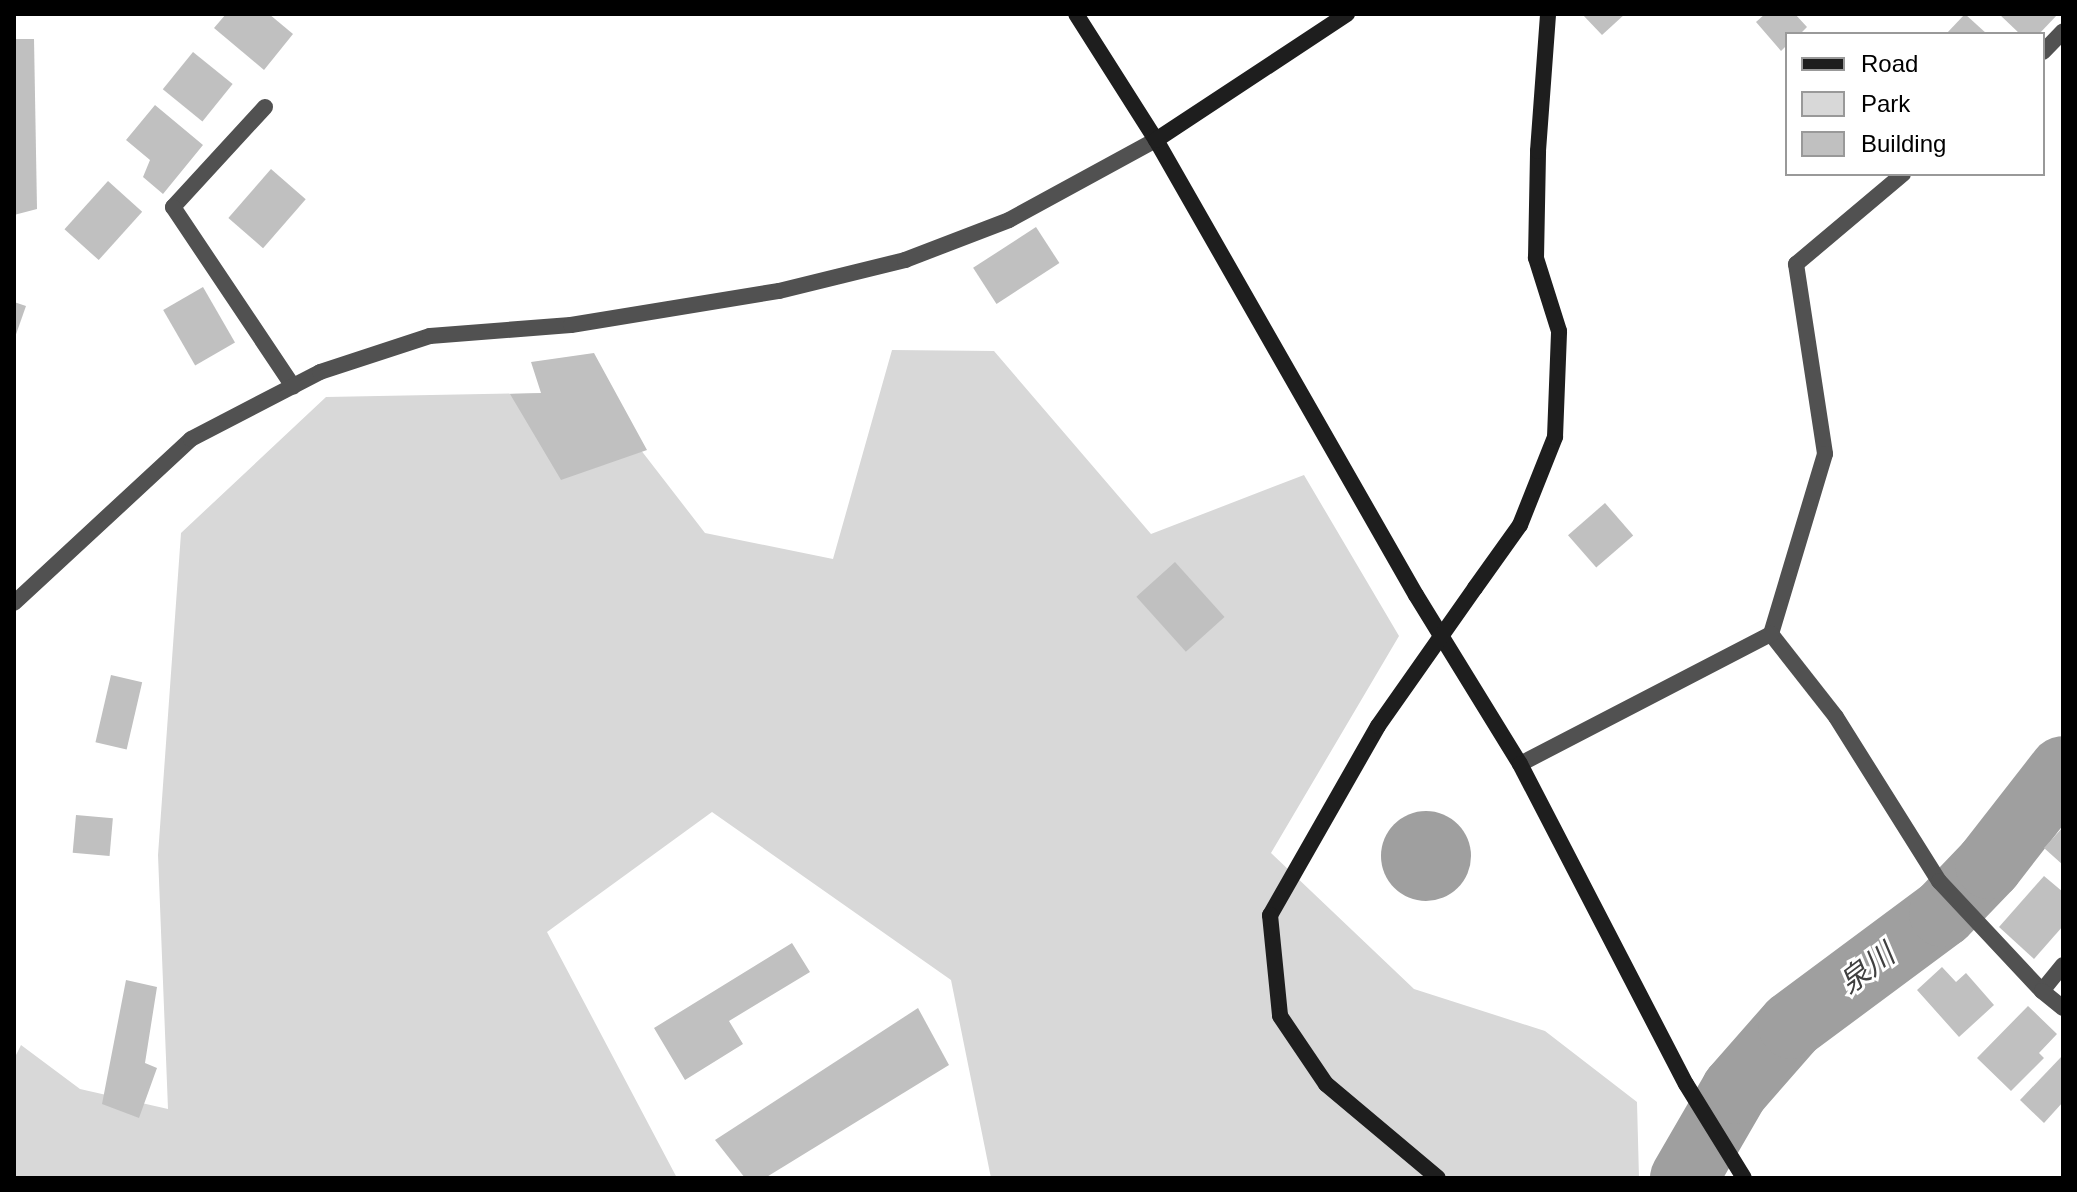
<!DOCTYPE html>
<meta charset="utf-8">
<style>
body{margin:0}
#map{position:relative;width:2077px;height:1192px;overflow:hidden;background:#fff;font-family:Arial,"Noto Sans JP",sans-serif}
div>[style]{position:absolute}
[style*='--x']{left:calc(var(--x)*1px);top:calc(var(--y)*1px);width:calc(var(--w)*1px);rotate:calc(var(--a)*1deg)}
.green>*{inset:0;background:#d8d8d8}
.water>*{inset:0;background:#9f9f9f}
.round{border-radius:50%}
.river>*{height:68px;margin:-34px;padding:0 34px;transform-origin:34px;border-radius:34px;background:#9f9f9f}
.building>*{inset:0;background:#c0c0c0;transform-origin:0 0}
.lane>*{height:16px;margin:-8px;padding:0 8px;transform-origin:8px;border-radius:8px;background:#515151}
.street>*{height:16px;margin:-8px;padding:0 8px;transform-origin:8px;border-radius:8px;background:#515151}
.secondary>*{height:16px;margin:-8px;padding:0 8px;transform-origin:8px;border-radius:8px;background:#1e1e1e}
.secondary-bridge>*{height:16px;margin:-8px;padding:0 8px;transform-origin:8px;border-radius:8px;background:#1e1e1e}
span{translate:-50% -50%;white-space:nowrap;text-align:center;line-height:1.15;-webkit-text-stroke:6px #fff;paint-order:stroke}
.water-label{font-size:30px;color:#404040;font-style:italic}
.frame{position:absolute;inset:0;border:16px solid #000;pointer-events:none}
.legend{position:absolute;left:1785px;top:32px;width:260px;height:144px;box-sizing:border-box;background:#fff;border:2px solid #999;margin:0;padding:10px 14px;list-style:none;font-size:24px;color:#000}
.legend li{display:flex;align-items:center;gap:16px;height:40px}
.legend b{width:40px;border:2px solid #999}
</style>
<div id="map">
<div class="green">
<i style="clip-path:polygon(892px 350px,994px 351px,1151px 534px,1304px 475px,1399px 636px,1271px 853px,1414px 989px,1545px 1031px,1637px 1102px,1639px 1178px,991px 1178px,951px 980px,712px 812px,547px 932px,677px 1178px,14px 1178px,14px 1059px,21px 1045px,80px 1089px,168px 1109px,158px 855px,181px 533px,326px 397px,596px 392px,705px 533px,833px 559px)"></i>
</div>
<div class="water">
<i class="round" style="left:1381px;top:811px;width:90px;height:90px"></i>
</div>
<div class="river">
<i style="--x:1684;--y:1178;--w:102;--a:-59.9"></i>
<i style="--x:1735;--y:1090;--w:86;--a:-48.8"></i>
<i style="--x:1792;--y:1025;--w:188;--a:-36.6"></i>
<i style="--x:1943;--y:913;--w:66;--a:-46.2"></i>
<i style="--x:1989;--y:865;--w:120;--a:-52.1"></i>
</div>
<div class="building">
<i style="clip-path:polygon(226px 14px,269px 14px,293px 34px,264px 70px,214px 28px)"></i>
<i style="clip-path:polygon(1582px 14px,1625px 14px,1602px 35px)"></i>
<i style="clip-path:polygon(1765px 14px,1795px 14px,1807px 27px,1800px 34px,1787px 34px,1787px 45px,1781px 51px,1756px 22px)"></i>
<i style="clip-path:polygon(1965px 14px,1987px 34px,1946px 34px)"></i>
<i style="clip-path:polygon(1999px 14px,2058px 14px,2039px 34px,2020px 34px)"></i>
<i style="clip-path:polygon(14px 39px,34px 39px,37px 209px,14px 215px)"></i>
<i style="left:193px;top:52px;width:51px;height:48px;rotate:39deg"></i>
<i style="clip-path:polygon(155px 105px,203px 145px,163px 194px,143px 177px,150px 160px,126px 140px)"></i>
<i style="left:271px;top:169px;width:46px;height:65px;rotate:41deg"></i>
<i style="left:108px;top:181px;width:46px;height:65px;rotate:42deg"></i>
<i style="left:1036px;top:227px;width:43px;height:75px;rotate:57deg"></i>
<i style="left:203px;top:287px;width:64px;height:46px;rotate:60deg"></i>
<i style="clip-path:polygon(14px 302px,26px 306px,14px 340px)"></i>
<i style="clip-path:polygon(594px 353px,647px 450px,561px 480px,510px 394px,541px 393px,531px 362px)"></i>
<i style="left:1605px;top:503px;width:43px;height:49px;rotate:49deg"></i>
<i style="left:1175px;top:562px;width:74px;height:52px;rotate:48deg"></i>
<i style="left:111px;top:675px;width:32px;height:69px;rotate:13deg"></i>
<i style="left:76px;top:815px;width:37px;height:38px;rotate:5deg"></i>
<i style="clip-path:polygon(2063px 827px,2063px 865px,2044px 848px)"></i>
<i style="clip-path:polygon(2044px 876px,2063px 892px,2063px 926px,2034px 959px,1999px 927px)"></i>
<i style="clip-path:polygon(792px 943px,810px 972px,729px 1021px,743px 1044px,685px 1080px,654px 1028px)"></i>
<i style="clip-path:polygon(1942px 967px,1956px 982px,1966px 973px,1994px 1005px,1959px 1037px,1917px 990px)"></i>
<i style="clip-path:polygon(126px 980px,157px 987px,145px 1063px,157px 1068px,139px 1118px,102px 1104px)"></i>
<i style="clip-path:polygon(2028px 1006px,2057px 1034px,2039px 1053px,2044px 1058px,2011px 1091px,1977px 1058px)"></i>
<i style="clip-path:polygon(918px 1008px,949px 1065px,765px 1178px,745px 1178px,715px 1140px)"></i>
<i style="clip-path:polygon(2063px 1055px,2063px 1102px,2044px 1123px,2020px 1100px)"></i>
</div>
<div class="lane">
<i style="--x:265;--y:107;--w:136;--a:132.6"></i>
<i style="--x:173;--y:207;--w:216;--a:56.2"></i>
</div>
<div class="street">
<i style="--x:2043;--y:52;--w:29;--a:-46"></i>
<i style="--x:1903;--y:174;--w:140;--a:139.9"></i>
<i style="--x:1796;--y:264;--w:192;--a:81.3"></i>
<i style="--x:1825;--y:454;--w:188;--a:106.7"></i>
<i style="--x:1771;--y:634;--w:105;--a:51.9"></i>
<i style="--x:1836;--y:717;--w:194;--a:57.9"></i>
<i style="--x:1939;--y:881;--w:151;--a:46.9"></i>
<i style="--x:14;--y:603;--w:241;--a:-42.8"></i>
<i style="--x:191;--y:439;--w:145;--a:-27.4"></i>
<i style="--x:320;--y:372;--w:116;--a:-18.1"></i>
<i style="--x:430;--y:336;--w:141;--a:-4.5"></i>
<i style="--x:571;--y:325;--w:211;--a:-9.3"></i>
<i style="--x:779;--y:291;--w:130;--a:-13.8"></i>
<i style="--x:905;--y:260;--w:111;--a:-21"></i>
<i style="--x:1009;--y:220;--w:167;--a:-28.6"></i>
<i style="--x:1520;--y:764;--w:283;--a:-27.4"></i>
<i style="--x:2063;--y:965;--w:33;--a:129"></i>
<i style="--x:2042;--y:991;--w:27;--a:39"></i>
</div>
<div class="secondary">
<i style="--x:1076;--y:14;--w:149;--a:57.6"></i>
<i style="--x:1156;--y:140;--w:524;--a:60.26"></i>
<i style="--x:1416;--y:595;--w:198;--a:58.4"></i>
<i style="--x:1520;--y:764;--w:360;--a:62.6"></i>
<i style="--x:1686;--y:1084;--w:110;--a:58.3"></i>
<i style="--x:1156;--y:140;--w:229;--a:-33.4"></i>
<i style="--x:1475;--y:588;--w:77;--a:-54.5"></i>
<i style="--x:1520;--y:525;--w:95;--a:-68.3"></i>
<i style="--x:1555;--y:437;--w:106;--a:-87.8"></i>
<i style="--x:1559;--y:331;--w:77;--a:-107.5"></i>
<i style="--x:1536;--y:258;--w:107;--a:-88.9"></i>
<i style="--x:1538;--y:151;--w:137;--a:-85.8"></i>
<i style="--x:1378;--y:726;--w:218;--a:119.7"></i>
<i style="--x:1270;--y:915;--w:101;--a:84.3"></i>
<i style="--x:1280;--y:1016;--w:82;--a:55.9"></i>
<i style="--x:1326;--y:1084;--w:146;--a:40"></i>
</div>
<div class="secondary-bridge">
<i style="--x:1378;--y:726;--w:169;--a:-54.9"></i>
</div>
<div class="water-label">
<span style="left:1867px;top:969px;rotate:-37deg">泉川</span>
</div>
<div class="frame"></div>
<ul class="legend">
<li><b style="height:10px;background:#1e1e1e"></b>Road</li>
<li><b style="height:22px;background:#d8d8d8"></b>Park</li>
<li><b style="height:22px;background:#c0c0c0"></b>Building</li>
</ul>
</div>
